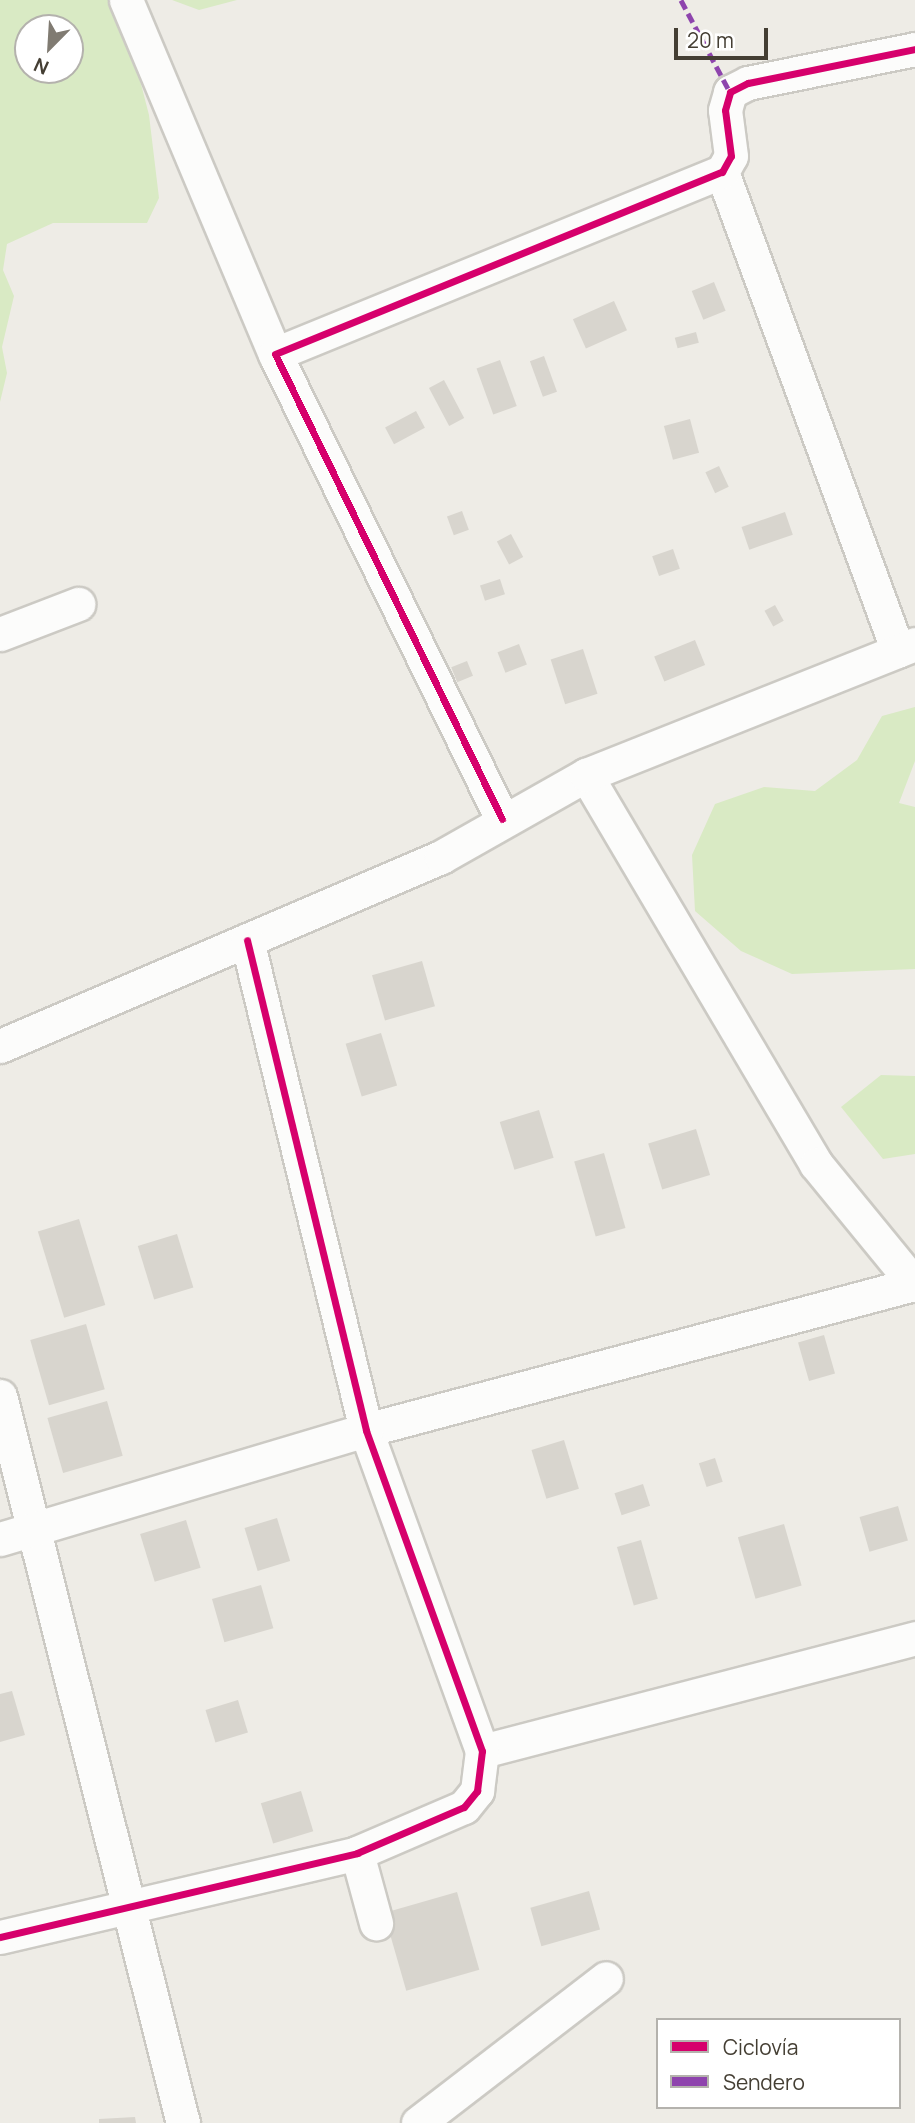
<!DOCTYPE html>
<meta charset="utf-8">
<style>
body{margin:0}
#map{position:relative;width:915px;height:2123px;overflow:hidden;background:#eeece6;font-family:Manrope,sans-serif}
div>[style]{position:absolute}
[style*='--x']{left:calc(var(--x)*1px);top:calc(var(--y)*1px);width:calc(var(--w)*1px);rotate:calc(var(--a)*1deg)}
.green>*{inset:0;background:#d9eac4}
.building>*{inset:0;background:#d8d5ce;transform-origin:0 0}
.roads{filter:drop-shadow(2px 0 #cccac4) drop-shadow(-2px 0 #cccac4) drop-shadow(0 2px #cccac4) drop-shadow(0 -2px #cccac4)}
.minor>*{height:33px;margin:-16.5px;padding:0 16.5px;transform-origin:16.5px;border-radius:16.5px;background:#fcfcfb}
.quiet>*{height:5px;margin-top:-2.5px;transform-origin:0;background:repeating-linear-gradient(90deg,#8e44ad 0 10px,transparent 0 15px)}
.cycleway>*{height:7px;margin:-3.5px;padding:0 3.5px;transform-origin:3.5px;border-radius:3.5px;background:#d6006c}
span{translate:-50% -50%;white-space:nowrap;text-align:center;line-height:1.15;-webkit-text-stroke:5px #fff;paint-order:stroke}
.legend{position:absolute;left:656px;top:2018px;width:245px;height:91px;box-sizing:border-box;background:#fff;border:2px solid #b4b2ad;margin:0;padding:9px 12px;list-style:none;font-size:21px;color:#443e33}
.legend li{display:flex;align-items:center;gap:14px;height:35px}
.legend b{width:35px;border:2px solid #b4b2ad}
.north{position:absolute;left:14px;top:14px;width:70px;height:70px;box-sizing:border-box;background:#fff;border:2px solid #b4b2ad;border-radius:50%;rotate:204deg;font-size:19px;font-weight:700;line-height:28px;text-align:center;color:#443e33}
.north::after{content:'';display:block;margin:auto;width:24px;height:32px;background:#807b72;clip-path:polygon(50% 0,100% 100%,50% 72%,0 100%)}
.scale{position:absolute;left:674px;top:28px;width:94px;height:32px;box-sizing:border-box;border:4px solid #443e33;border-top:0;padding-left:9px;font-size:21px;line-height:24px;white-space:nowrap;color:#443e33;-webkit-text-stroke:5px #fff;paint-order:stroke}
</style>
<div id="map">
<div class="green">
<i style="clip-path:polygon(evenodd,0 0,111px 0,127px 30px,149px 115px,159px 198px,147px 223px,53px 223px,7px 244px,3px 270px,14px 296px,2px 347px,7px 373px,0 402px,0 0,28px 28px,70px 28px,70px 70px,28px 70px,28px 28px)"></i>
<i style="clip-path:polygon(172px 0,237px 0,199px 10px)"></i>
<i style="clip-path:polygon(915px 707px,915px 761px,899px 803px,915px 807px,915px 969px,792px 974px,741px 951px,695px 911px,692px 855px,715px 804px,764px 787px,815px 791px,857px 760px,882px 716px)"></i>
<i style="clip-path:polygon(881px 1075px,915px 1076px,915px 1154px,883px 1159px,841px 1107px)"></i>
</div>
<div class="building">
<i style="left:714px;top:282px;width:31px;height:24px;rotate:68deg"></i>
<i style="left:614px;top:301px;width:32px;height:45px;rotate:66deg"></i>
<i style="left:696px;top:332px;width:11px;height:22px;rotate:75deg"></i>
<i style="left:544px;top:356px;width:38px;height:15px;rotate:70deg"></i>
<i style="left:500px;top:360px;width:49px;height:25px;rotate:70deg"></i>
<i style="left:444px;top:380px;width:43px;height:17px;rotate:62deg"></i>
<i style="left:416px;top:411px;width:19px;height:35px;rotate:62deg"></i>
<i style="left:690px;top:419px;width:35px;height:27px;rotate:75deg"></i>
<i style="left:719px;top:466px;width:23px;height:15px;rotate:65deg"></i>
<i style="left:462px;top:511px;width:20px;height:16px;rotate:70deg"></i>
<i style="left:785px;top:512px;width:24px;height:46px;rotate:71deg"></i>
<i style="left:511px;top:534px;width:26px;height:16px;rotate:62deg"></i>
<i style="left:673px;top:549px;width:21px;height:22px;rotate:71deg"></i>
<i style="left:500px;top:579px;width:16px;height:21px;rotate:72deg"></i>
<i style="left:775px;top:605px;width:18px;height:12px;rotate:61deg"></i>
<i style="left:695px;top:640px;width:27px;height:44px;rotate:68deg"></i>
<i style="left:519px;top:644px;width:22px;height:23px;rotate:69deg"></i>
<i style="left:583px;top:649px;width:47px;height:34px;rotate:72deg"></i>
<i style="left:467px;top:661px;width:16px;height:17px;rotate:68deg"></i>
<i style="left:422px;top:961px;width:47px;height:52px;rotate:74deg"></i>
<i style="left:381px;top:1033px;width:55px;height:37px;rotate:73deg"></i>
<i style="left:539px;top:1110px;width:50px;height:41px;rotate:73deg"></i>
<i style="left:696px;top:1129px;width:48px;height:50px;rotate:73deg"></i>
<i style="left:604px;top:1153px;width:78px;height:31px;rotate:74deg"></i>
<i style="left:79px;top:1219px;width:90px;height:43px;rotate:73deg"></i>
<i style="left:177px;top:1234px;width:56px;height:41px;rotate:73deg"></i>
<i style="left:86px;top:1324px;width:68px;height:58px;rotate:74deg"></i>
<i style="left:824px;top:1335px;width:40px;height:27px;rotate:74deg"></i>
<i style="left:107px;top:1401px;width:57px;height:62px;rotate:74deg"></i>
<i style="left:564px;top:1440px;width:51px;height:34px;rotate:73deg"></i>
<i style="left:715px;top:1458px;width:25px;height:17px;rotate:72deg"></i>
<i style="left:643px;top:1484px;width:23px;height:30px;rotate:72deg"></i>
<i style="left:898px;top:1506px;width:36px;height:40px;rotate:74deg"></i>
<i style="left:277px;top:1518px;width:45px;height:34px;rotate:73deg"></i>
<i style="left:186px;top:1520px;width:50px;height:48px;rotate:73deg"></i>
<i style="left:784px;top:1524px;width:64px;height:48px;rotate:74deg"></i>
<i style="left:641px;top:1540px;width:61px;height:25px;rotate:74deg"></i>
<i style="left:261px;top:1585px;width:45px;height:51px;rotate:74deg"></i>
<i style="clip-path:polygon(12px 1691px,25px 1735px,0 1742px,0 1694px)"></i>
<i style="left:238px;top:1700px;width:34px;height:34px;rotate:73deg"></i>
<i style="left:301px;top:1791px;width:42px;height:42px;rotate:73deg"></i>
<i style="left:589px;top:1891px;width:40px;height:61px;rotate:74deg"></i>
<i style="left:457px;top:1892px;width:81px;height:76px;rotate:74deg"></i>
<i style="clip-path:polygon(135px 2117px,136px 2123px,99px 2123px,99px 2119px)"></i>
</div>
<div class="roads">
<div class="minor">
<i style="--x:126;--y:0;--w:384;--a:67.2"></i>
<i style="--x:722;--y:172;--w:510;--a:69.83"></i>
<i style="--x:0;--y:634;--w:84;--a:-21"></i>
<i style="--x:586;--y:775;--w:452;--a:59.4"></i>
<i style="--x:816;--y:1164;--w:156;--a:50.7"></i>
<i style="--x:502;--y:819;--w:517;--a:-116.02"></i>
<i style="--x:275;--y:354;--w:483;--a:-22.2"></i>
<i style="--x:722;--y:172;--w:18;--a:-61"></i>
<i style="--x:731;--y:156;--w:46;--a:-97.4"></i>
<i style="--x:725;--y:110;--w:19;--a:-74"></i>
<i style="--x:730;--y:92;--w:20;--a:-27"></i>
<i style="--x:748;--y:83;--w:170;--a:-11.5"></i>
<i style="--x:0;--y:1046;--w:480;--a:-23.2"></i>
<i style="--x:441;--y:857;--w:167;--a:-29.5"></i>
<i style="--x:586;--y:775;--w:354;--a:-21.7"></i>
<i style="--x:0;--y:1396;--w:750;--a:75.87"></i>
<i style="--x:0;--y:1539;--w:382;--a:-16.6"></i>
<i style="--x:366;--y:1430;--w:567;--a:-14.92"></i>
<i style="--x:482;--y:1751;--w:448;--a:-14.6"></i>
<i style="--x:357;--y:1853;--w:73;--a:74.8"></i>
<i style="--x:0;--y:1937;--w:367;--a:-13.2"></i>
<i style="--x:357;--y:1853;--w:116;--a:-23.3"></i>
<i style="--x:464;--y:1807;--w:21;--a:-51"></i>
<i style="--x:477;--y:1791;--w:40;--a:-82.9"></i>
<i style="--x:482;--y:1751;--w:341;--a:-109.9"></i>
<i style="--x:366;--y:1430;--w:504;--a:-103.65"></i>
<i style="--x:418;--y:2123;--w:237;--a:-37.6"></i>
</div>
</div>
<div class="quiet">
<i style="--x:681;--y:0;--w:104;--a:62"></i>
</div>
<div class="cycleway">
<i style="--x:502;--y:819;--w:517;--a:-116.02"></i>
<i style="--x:275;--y:354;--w:483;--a:-22.2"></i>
<i style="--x:722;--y:172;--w:18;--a:-61"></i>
<i style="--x:731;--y:156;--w:46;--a:-97.4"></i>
<i style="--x:725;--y:110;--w:19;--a:-74"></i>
<i style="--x:730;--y:92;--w:20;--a:-27"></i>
<i style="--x:748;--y:83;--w:170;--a:-11.5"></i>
<i style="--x:0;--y:1937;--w:367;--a:-13.2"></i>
<i style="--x:357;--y:1853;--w:116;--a:-23.3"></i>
<i style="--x:464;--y:1807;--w:21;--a:-51"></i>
<i style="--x:477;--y:1791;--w:40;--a:-82.9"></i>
<i style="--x:482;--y:1751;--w:341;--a:-109.9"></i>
<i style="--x:366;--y:1430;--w:504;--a:-103.65"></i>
</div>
<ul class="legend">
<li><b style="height:9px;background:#d6006c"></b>Ciclovía</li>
<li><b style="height:9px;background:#8e44ad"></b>Sendero</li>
</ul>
<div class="north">N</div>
<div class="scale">20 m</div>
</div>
